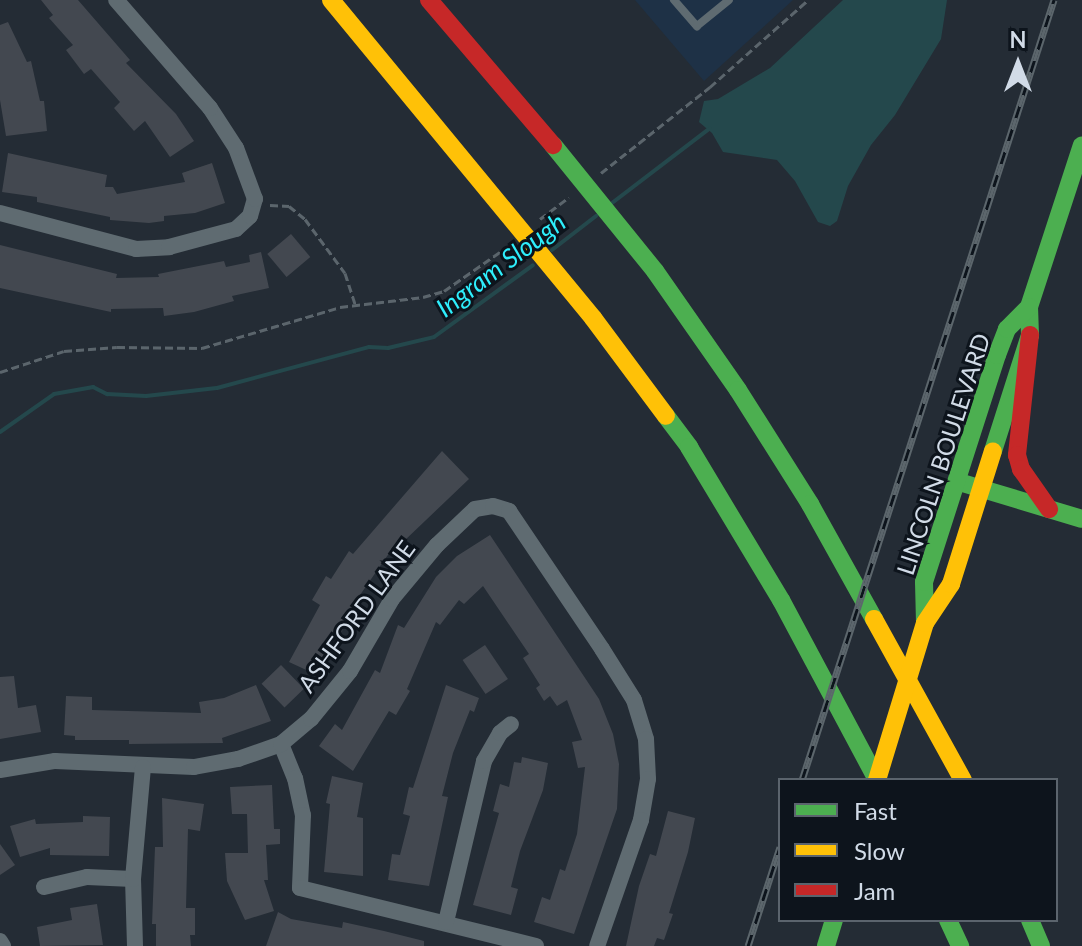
<!DOCTYPE html>
<style>
body{margin:0}
#map{position:relative;width:1082px;height:946px;overflow:hidden;background:#242c35;font-family:Lato,sans-serif}
div>[style]{position:absolute}
[style*='--x']{left:calc(var(--x)*1px);top:calc(var(--y)*1px);width:calc(var(--w)*1px);rotate:calc(var(--a)*1deg)}
.built>*{inset:0;background:#1e3146}
.water>*{inset:0;background:#24484c}
.stream>*{height:4px;margin:-2px;padding:0 2px;transform-origin:2px;border-radius:2px;background:#24484c}
.building>*{inset:0;background:#434850;transform-origin:0 0}
.path>*{height:3px;margin-top:-1.5px;transform-origin:0;background:repeating-linear-gradient(90deg,#5b656c 0 8px,transparent 0 12px)}
.lane>*{height:8px;margin:-4px;padding:0 4px;transform-origin:4px;border-radius:4px;background:#5f6b71}
.street>*{height:16px;margin:-8px;padding:0 8px;transform-origin:8px;border-radius:8px;background:#5f6b71}
.fast>*{height:18px;margin:-9px;padding:0 9px;transform-origin:9px;border-radius:9px;background:#4caf50}
.slow>*{height:18px;margin:-9px;padding:0 9px;transform-origin:9px;border-radius:9px;background:#ffc107}
.jam>*{height:18px;margin:-9px;padding:0 9px;transform-origin:9px;border-radius:9px;background:#c62828}
.rail>*{height:7px;margin-top:-3.5px;transform-origin:0;background:repeating-linear-gradient(90deg,#0d141c 0 12px,#5c666c 0 24px);box-sizing:border-box;border-block:2px solid #5c666c}
span{translate:-50% -50%;white-space:nowrap;text-align:center;line-height:1.15;-webkit-text-stroke:6px #0d141c;paint-order:stroke}
.street-label{font-size:24px;color:#d1dbe7}
.water-label{font-size:26px;color:#2eeefc;font-style:italic}
.legend{position:absolute;left:778px;top:778px;width:280px;height:144px;box-sizing:border-box;background:#0d141c;border:2px solid #5b646d;margin:0;padding:10px 14px;list-style:none;font-size:24px;color:#d1dbe7}
.legend li{display:flex;align-items:center;gap:16px;height:40px}
.legend b{width:40px;border:2px solid #5b646d}
.north{position:absolute;left:978px;top:24px;width:80px;height:80px;-webkit-text-stroke:6px #0d141c;paint-order:stroke;rotate:0deg;font-size:22px;font-weight:700;line-height:32px;text-align:center;color:#d1dbe7}
.north::after{content:'';display:block;margin:auto;width:28px;height:36px;background:#d1dbe7;clip-path:polygon(50% 0,100% 100%,50% 72%,0 100%)}
</style>
<div id="map">
<div class="built">
<i style="clip-path:polygon(635px 0,793px 0,704px 81px)"></i>
</div>
<div class="water">
<i style="clip-path:polygon(843px 0,947px 0,941px 39px,895px 115px,871px 145px,848px 186px,837px 221px,830px 226px,818px 222px,795px 181px,777px 160px,723px 152px,712px 133px,699px 122px,704px 101px,718px 99px,770px 68px)"></i>
</div>
<div class="stream">
<i style="--x:612;--y:203;--w:123;--a:-37.4"></i>
<i style="--x:552;--y:250;--w:56;--a:-37.7"></i>
<i style="--x:0;--y:432;--w:66;--a:-35.1"></i>
<i style="--x:54;--y:394;--w:40;--a:-10"></i>
<i style="--x:93;--y:387;--w:16;--a:27"></i>
<i style="--x:107;--y:394;--w:39;--a:3"></i>
<i style="--x:146;--y:396;--w:71;--a:-6.4"></i>
<i style="--x:217;--y:388;--w:157;--a:-15.1"></i>
<i style="--x:369;--y:347;--w:19;--a:3"></i>
<i style="--x:388;--y:348;--w:47;--a:-13.4"></i>
<i style="--x:434;--y:337;--w:122;--a:-36"></i>
</div>
<div class="building">
<i style="clip-path:polygon(41px 0,78px 0,130px 60px,126px 63px,176px 114px,194px 141px,170px 157px,145px 121px,134px 131px,114px 108px,120px 102px,91px 69px,84px 74px,66px 50px,73px 45px,49px 18px,53px 15px)"></i>
<i style="clip-path:polygon(8px 22px,27px 62px,31px 61px,40px 101px,44px 101px,47px 131px,6px 136px,0 100px,0 25px)"></i>
<i style="clip-path:polygon(8px 153px,107px 175px,105px 187px,113px 187px,117px 194px,185px 182px,182px 173px,212px 163px,225px 203px,195px 213px,164px 216px,164px 221px,149px 223px,110px 220px,110px 217px,37px 202px,37px 197px,2px 192px)"></i>
<i style="left:291px;top:234px;width:30px;height:31px;rotate:50deg"></i>
<i style="clip-path:polygon(0 245px,117px 274px,116px 278px,159px 277px,158px 274px,224px 261px,226px 267px,250px 262px,249px 255px,261px 252px,269px 288px,232px 296px,234px 301px,194px 312px,164px 316px,163px 308px,111px 309px,111px 312px,0 288px)"></i>
<i style="clip-path:polygon(442px 451px,469px 479px,403px 542px,399px 539px,360px 595px,348px 620px,332px 649px,328px 646px,315px 674px,289px 662px,320px 605px,312px 600px,326px 576px,331px 579px,349px 551px,353px 554px)"></i>
<i style="clip-path:polygon(490px 535px,599px 699px,613px 734px,619px 764px,617px 809px,574px 934px,534px 922px,542px 897px,550px 900px,560px 869px,565px 871px,577px 834px,585px 767px,578px 768px,572px 742px,582px 740px,567px 700px,557px 706px,550px 696px,544px 701px,536px 688px,540px 685px,523px 658px,529px 654px,483px 586px,464px 604px,459px 600px,440px 625px,436px 622px,407px 689px,410px 691px,396px 715px,389px 711px,353px 771px,319px 746px,335px 724px,342px 730px,375px 670px,380px 673px,398px 625px,404px 628px,436px 577px,457px 556px)"></i>
<i style="left:485px;top:645px;width:41px;height:27px;rotate:56deg"></i>
<i style="left:281px;top:665px;width:33px;height:27px;rotate:46deg"></i>
<i style="clip-path:polygon(14px 676px,18px 708px,36px 705px,41px 732px,0 739px,0 677px)"></i>
<i style="clip-path:polygon(256px 685px,271px 721px,222px 738px,223px 743px,129px 744px,129px 740px,75px 740px,75px 736px,64px 735px,66px 696px,92px 697px,92px 710px,201px 713px,199px 702px,224px 698px)"></i>
<i style="clip-path:polygon(446px 685px,479px 698px,474px 712px,470px 710px,453px 753px,442px 796px,448px 797px,429px 886px,388px 880px,392px 854px,400px 855px,410px 816px,403px 814px,409px 787px,413px 788px)"></i>
<i style="clip-path:polygon(522px 757px,548px 763px,543px 790px,520px 851px,511px 887px,518px 889px,511px 915px,473px 905px,499px 813px,493px 811px,500px 784px,509px 787px,514px 762px,521px 763px)"></i>
<i style="clip-path:polygon(332px 776px,363px 783px,357px 817px,363px 818px,363px 876px,324px 872px,330px 804px,326px 803px)"></i>
<i style="clip-path:polygon(272px 785px,274px 829px,280px 829px,280px 844px,266px 845px,268px 880px,264px 880px,274px 911px,245px 920px,227px 881px,225px 853px,248px 853px,247px 814px,232px 814px,230px 787px)"></i>
<i style="clip-path:polygon(162px 798px,204px 804px,200px 831px,188px 829px,186px 908px,195px 908px,195px 935px,190px 935px,191px 946px,156px 946px,156px 924px,152px 924px,155px 847px,163px 847px)"></i>
<i style="clip-path:polygon(668px 811px,695px 818px,688px 852px,669px 913px,673px 914px,664px 940px,657px 938px,654px 946px,626px 946px,639px 886px,650px 854px,656px 856px)"></i>
<i style="clip-path:polygon(83px 816px,110px 817px,109px 856px,50px 855px,50px 848px,20px 857px,10px 826px,35px 819px,36px 824px,83px 822px)"></i>
<i style="clip-path:polygon(0 844px,15px 865px,0 875px)"></i>
<i style="clip-path:polygon(97px 904px,103px 945px,40px 946px,37px 927px,72px 920px,70px 908px)"></i>
<i style="clip-path:polygon(278px 912px,291px 919px,342px 928px,343px 922px,384px 931px,424px 941px,424px 946px,266px 946px)"></i>
</div>
<div class="path">
<i style="--x:601;--y:173;--w:139;--a:-38.3"></i>
<i style="--x:710;--y:87;--w:131;--a:-41.6"></i>
<i style="--x:270;--y:205;--w:19;--a:3"></i>
<i style="--x:289;--y:206;--w:21;--a:39"></i>
<i style="--x:305;--y:219;--w:67;--a:53.5"></i>
<i style="--x:345;--y:273;--w:33;--a:72"></i>
<i style="--x:540;--y:219;--w:36;--a:-37"></i>
<i style="--x:0;--y:372;--w:67;--a:-18.2"></i>
<i style="--x:64;--y:351;--w:53;--a:-4.3"></i>
<i style="--x:117;--y:347;--w:85;--a:0.7"></i>
<i style="--x:202;--y:348;--w:144;--a:-16.5"></i>
<i style="--x:340;--y:307;--w:84;--a:-6.9"></i>
<i style="--x:423;--y:297;--w:22;--a:-16"></i>
<i style="--x:444;--y:291;--w:77;--a:-34.9"></i>
</div>
<div class="lane">
<i style="--x:674;--y:0;--w:35;--a:49"></i>
<i style="--x:697;--y:26;--w:41;--a:-39.1"></i>
</div>
<div class="street">
<i style="--x:0;--y:213;--w:141;--a:14.8"></i>
<i style="--x:136;--y:249;--w:33;--a:-3"></i>
<i style="--x:169;--y:247;--w:69;--a:-15"></i>
<i style="--x:236;--y:229;--w:19;--a:-43"></i>
<i style="--x:250;--y:216;--w:18;--a:-74"></i>
<i style="--x:255;--y:199;--w:54;--a:-110.4"></i>
<i style="--x:236;--y:148;--w:48;--a:-123"></i>
<i style="--x:210;--y:108;--w:143;--a:-131"></i>
<i style="--x:281;--y:744;--w:37;--a:68"></i>
<i style="--x:295;--y:778;--w:38;--a:78"></i>
<i style="--x:303;--y:815;--w:73;--a:92.4"></i>
<i style="--x:300;--y:888;--w:243;--a:13.8"></i>
<i style="--x:0;--y:770;--w:56;--a:-9.3"></i>
<i style="--x:55;--y:761;--w:139;--a:2.5"></i>
<i style="--x:194;--y:767;--w:45;--a:-10.3"></i>
<i style="--x:238;--y:759;--w:46;--a:-19.2"></i>
<i style="--x:281;--y:744;--w:39;--a:-40"></i>
<i style="--x:311;--y:719;--w:62;--a:-50.9"></i>
<i style="--x:350;--y:671;--w:83;--a:-59.7"></i>
<i style="--x:392;--y:599;--w:70;--a:-50.2"></i>
<i style="--x:437;--y:545;--w:52;--a:-43.5"></i>
<i style="--x:475;--y:509;--w:18;--a:-9"></i>
<i style="--x:493;--y:506;--w:17;--a:17"></i>
<i style="--x:509;--y:511;--w:166;--a:56"></i>
<i style="--x:602;--y:649;--w:60;--a:57.9"></i>
<i style="--x:634;--y:700;--w:41;--a:72.9"></i>
<i style="--x:646;--y:739;--w:40;--a:87.1"></i>
<i style="--x:648;--y:779;--w:42;--a:99.7"></i>
<i style="--x:641;--y:820;--w:133;--a:109.2"></i>
<i style="--x:44;--y:887;--w:44;--a:-13.1"></i>
<i style="--x:87;--y:877;--w:46;--a:2.5"></i>
<i style="--x:446;--y:922;--w:165;--a:-76.7"></i>
<i style="--x:484;--y:761;--w:32;--a:-60"></i>
<i style="--x:500;--y:733;--w:14;--a:-39"></i>
<i style="--x:0;--y:941;--w:6;--a:59"></i>
<i style="--x:135;--y:946;--w:67;--a:-91.7"></i>
<i style="--x:133;--y:879;--w:112;--a:-84.9"></i>
</div>
<div class="fast">
<i style="--x:553;--y:145;--w:162;--a:51"></i>
<i style="--x:655;--y:271;--w:145;--a:55.1"></i>
<i style="--x:738;--y:390;--w:135;--a:57.7"></i>
<i style="--x:810;--y:504;--w:132;--a:60.9"></i>
<i style="--x:666;--y:416;--w:39;--a:53"></i>
<i style="--x:689;--y:447;--w:179;--a:59"></i>
<i style="--x:781;--y:600;--w:204;--a:61.9"></i>
<i style="--x:993;--y:451;--w:122;--a:-72.3"></i>
<i style="--x:1030;--y:335;--w:28;--a:-92"></i>
<i style="--x:1029;--y:307;--w:170;--a:-71.9"></i>
<i style="--x:959;--y:482;--w:128;--a:16.7"></i>
<i style="--x:925;--y:623;--w:41;--a:-91.4"></i>
<i style="--x:924;--y:582;--w:238;--a:-72.2"></i>
<i style="--x:997;--y:355;--w:28;--a:-69"></i>
<i style="--x:1007;--y:329;--w:31;--a:-45"></i>
<i style="--x:948;--y:920;--w:29;--a:65"></i>
<i style="--x:1030;--y:920;--w:28;--a:67"></i>
<i style="--x:826;--y:946;--w:27;--a:-73"></i>
</div>
<div class="slow">
<i style="--x:331;--y:0;--w:412;--a:50.5"></i>
<i style="--x:593;--y:318;--w:122;--a:53.3"></i>
<i style="--x:874;--y:619;--w:184;--a:61.1"></i>
<i style="--x:877;--y:780;--w:164;--a:-73"></i>
<i style="--x:925;--y:623;--w:47;--a:-56.3"></i>
<i style="--x:951;--y:584;--w:139;--a:-72.5"></i>
</div>
<div class="jam">
<i style="--x:429;--y:0;--w:191;--a:49.5"></i>
<i style="--x:1030;--y:335;--w:121;--a:96.2"></i>
<i style="--x:1017;--y:455;--w:15;--a:74"></i>
<i style="--x:1021;--y:469;--w:49;--a:55"></i>
</div>
<div class="rail">
<i style="--x:802;--y:780;--w:820;--a:-72.1"></i>
<i style="--x:748;--y:946;--w:104;--a:-72.1"></i>
</div>
<div class="street-label">
<span style="left:943px;top:454px;rotate:-72deg">LINCOLN BOULEVARD</span>
<span style="left:356px;top:616px;rotate:-54deg">ASHFORD LANE</span>
</div>
<div class="water-label">
<span style="left:501px;top:265px;rotate:-37deg">Ingram Slough</span>
</div>
<ul class="legend">
<li><b style="height:10px;background:#4caf50"></b>Fast</li>
<li><b style="height:10px;background:#ffc107"></b>Slow</li>
<li><b style="height:10px;background:#c62828"></b>Jam</li>
</ul>
<div class="north">N</div>
</div>
